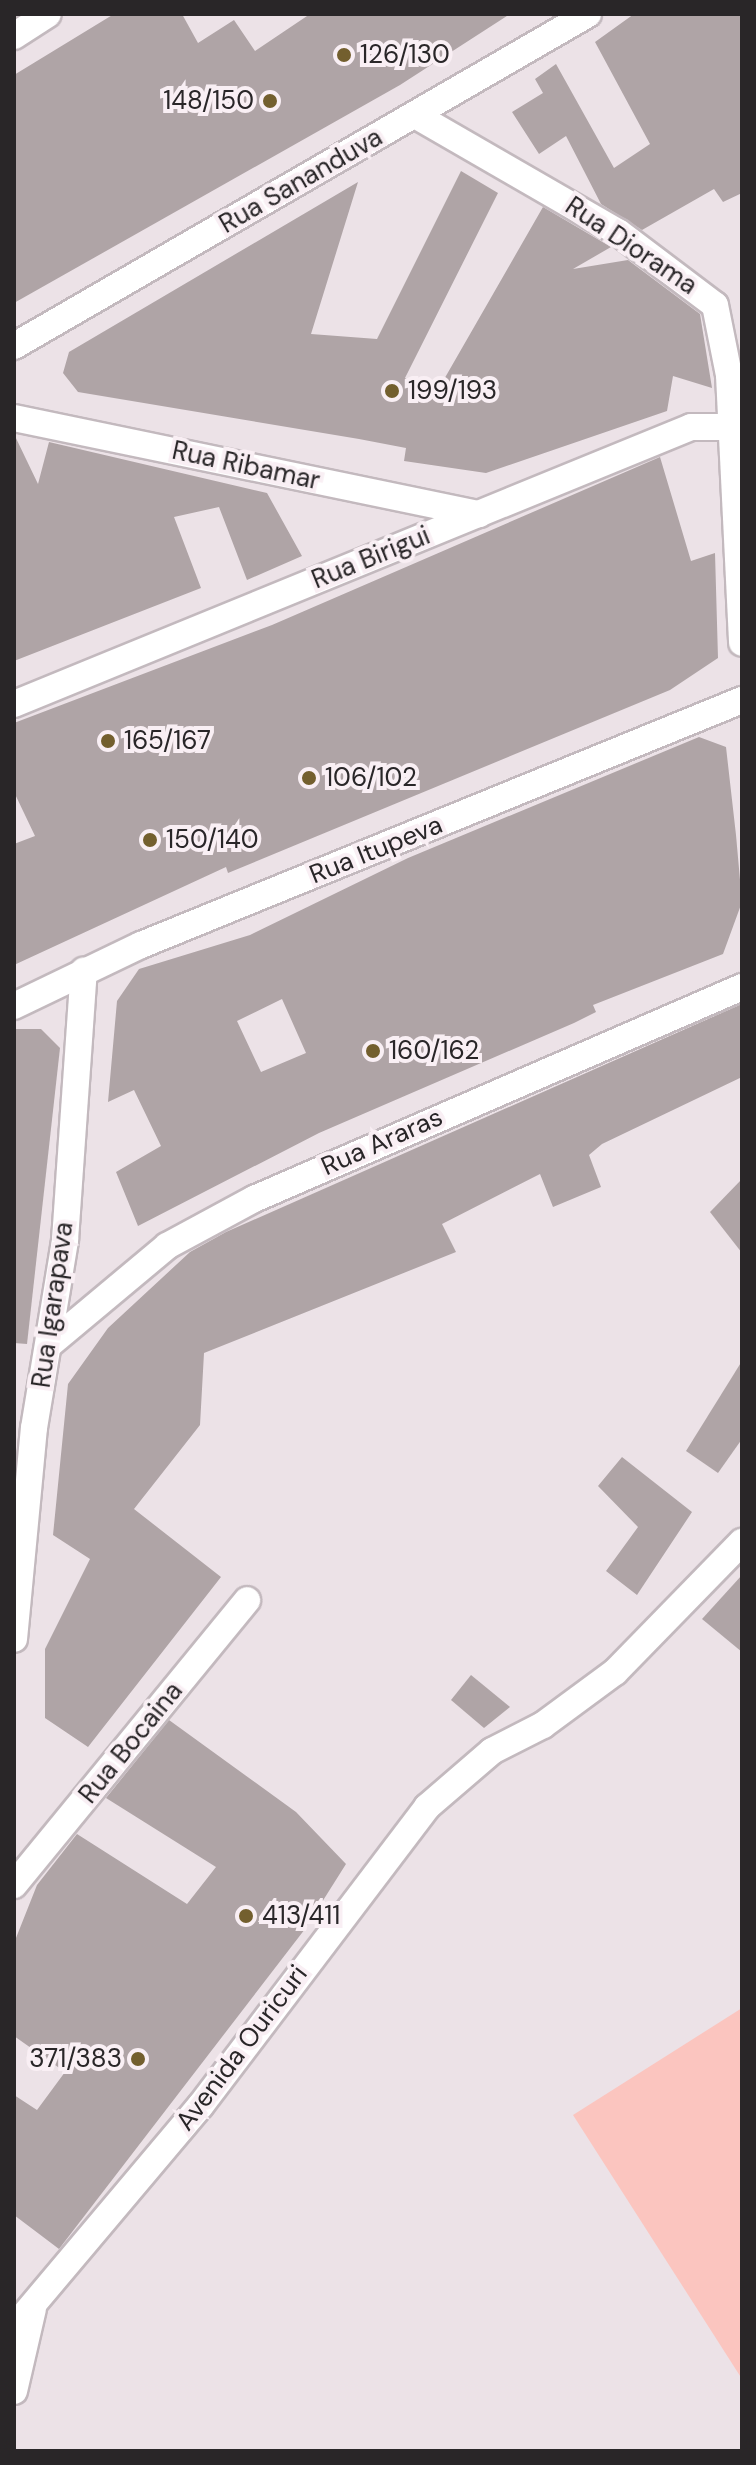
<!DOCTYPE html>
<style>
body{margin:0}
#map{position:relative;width:756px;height:2465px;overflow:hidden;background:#ece2e7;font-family:"DM Sans",sans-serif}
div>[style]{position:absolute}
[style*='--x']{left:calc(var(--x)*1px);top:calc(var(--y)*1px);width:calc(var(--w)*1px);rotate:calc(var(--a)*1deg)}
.green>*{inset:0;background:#fbc5bf}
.building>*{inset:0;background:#afa4a6}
.roads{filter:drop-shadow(2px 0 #c3b9be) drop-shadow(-2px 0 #c3b9be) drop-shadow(0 2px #c3b9be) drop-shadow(0 -2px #c3b9be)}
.minor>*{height:26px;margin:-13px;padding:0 13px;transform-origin:13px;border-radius:13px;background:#fff}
.dots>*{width:22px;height:22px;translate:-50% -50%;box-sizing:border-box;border:4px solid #f9eff4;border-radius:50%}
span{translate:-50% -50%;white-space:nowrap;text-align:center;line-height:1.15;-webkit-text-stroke:8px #f9eff4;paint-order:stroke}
.poi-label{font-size:26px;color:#292628}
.left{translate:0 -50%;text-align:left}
.right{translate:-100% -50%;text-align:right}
.street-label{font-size:26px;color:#292628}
.frame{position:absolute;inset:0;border:16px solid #292628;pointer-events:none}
</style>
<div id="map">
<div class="green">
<i style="clip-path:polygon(742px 2008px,742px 2379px,573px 2115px)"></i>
</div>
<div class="building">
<i style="clip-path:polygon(114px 14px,182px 14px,198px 43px,234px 20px,255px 51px,310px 14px,510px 14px,400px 85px,14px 303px,14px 75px)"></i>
<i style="clip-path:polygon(634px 14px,742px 14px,742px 193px,723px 202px,714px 189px,642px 230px,601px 204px,566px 136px,539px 154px,512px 112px,543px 93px,535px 79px,556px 64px,614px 168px,650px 144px,595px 42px)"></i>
<i style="clip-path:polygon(461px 171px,498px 193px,405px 378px,435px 395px,543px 207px,611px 247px,573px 269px,628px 260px,700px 314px,712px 388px,673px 376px,667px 411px,486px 473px,404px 461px,406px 448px,359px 439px,78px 392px,63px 373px,69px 352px,358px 182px,311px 334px,377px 339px)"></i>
<i style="clip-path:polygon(14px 434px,38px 484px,49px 442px,267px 493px,302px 556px,247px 580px,219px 507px,174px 517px,201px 588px,14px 661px)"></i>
<i style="clip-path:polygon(660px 457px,691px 561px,715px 553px,718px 658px,670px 690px,228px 873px,226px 867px,14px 965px,14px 844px,35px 836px,14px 792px,14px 723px,272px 625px)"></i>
<i style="clip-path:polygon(evenodd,699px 737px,726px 747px,736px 835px,742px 902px,723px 954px,593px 1005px,596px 1012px,574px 1023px,319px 1133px,138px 1226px,116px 1172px,161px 1146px,134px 1090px,108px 1102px,117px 1001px,139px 969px,250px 935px,408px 858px,699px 737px,282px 999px,306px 1053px,261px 1072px,237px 1021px,282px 999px)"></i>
<i style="clip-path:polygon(742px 1004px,742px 1077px,602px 1144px,589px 1155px,601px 1187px,553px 1207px,540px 1174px,442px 1224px,456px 1252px,204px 1353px,200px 1425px,134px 1509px,221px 1577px,88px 1747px,45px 1718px,45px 1649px,90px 1559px,53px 1535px,68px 1384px,108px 1328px,190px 1252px,226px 1232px)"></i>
<i style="clip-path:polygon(14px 1029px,41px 1029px,60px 1048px,27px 1344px,14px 1343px)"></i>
<i style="clip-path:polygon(742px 1179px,742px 1253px,710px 1212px)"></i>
<i style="clip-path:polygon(742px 1361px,742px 1439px,718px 1473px,686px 1451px)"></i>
<i style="clip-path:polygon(622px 1457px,692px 1512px,637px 1595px,606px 1571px,638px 1527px,598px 1486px)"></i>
<i style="clip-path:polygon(742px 1575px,742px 1652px,702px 1619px)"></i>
<i style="clip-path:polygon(471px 1675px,510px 1707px,484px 1728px,451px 1700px)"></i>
<i style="clip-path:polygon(169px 1720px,296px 1812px,346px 1864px,305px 1929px,59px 2249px,14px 2215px,14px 2095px,37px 2110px,65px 2072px,14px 2036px,14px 1943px,37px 1885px,77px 1834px,187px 1904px,216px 1867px,106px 1798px)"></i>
</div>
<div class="roads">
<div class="minor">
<i style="--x:14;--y:36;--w:40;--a:-32.9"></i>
<i style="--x:415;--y:115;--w:234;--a:30"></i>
<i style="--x:618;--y:232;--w:121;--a:37"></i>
<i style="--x:715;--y:305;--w:71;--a:78.7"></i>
<i style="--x:729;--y:375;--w:268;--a:87.2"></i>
<i style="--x:14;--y:346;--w:663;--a:-30.04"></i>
<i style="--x:14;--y:418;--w:475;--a:11.7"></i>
<i style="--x:14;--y:704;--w:731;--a:-22.25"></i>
<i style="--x:691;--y:427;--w:40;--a:0"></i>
<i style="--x:14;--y:1006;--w:141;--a:-25.7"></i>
<i style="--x:141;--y:945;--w:649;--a:-22.18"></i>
<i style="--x:50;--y:1344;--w:153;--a:-39.9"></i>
<i style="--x:167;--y:1246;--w:99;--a:-28.4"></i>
<i style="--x:254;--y:1199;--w:532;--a:-23.48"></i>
<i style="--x:14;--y:1639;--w:212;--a:-84.6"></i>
<i style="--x:34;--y:1428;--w:191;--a:-80.6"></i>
<i style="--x:65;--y:1240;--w:270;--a:-86"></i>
<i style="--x:14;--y:1885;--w:368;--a:-50.7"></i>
<i style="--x:14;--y:2327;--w:290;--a:-49.9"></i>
<i style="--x:201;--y:2105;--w:374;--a:-52.8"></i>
<i style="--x:427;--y:1807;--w:86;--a:-40.7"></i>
<i style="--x:492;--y:1751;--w:57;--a:-27"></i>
<i style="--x:543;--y:1725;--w:89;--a:-36.4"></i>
<i style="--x:615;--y:1672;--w:182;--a:-45.7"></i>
<i style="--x:14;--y:2391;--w:84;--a:-77"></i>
</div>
</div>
<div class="dots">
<i style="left:344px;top:55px;background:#735f2e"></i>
<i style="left:270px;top:101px;background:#735f2e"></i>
<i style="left:392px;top:391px;background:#735f2e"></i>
<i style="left:108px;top:741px;background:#735f2e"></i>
<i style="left:309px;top:778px;background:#735f2e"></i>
<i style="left:150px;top:840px;background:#735f2e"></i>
<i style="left:373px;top:1051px;background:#735f2e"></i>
<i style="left:246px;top:1916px;background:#735f2e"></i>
<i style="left:138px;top:2059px;background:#735f2e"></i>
</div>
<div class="poi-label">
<span class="left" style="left:360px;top:55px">126/130</span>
<span class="right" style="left:254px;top:101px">148/150</span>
<span class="left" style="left:408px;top:391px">199/193</span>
<span class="left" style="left:124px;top:741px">165/167</span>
<span class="left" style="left:325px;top:778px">106/102</span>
<span class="left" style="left:166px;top:840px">150/140</span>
<span class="left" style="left:389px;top:1051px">160/162</span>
<span class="left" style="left:262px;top:1916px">413/411</span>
<span class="right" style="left:122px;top:2059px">371/383</span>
</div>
<div class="street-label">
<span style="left:301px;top:181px;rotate:-30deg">Rua Sananduva</span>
<span style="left:631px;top:246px;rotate:34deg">Rua Diorama</span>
<span style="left:246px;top:466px;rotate:12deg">Rua Ribamar</span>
<span style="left:371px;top:558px;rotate:-22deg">Rua Birigui</span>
<span style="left:376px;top:850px;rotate:-22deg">Rua Itupeva</span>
<span style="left:382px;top:1142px;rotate:-24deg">Rua Araras</span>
<span style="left:53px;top:1305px;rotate:-82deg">Rua Igarapava</span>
<span style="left:131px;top:1743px;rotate:-51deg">Rua Bocaina</span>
<span style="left:242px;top:2048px;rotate:-53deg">Avenida Ouricuri</span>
</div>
<div class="frame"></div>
</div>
